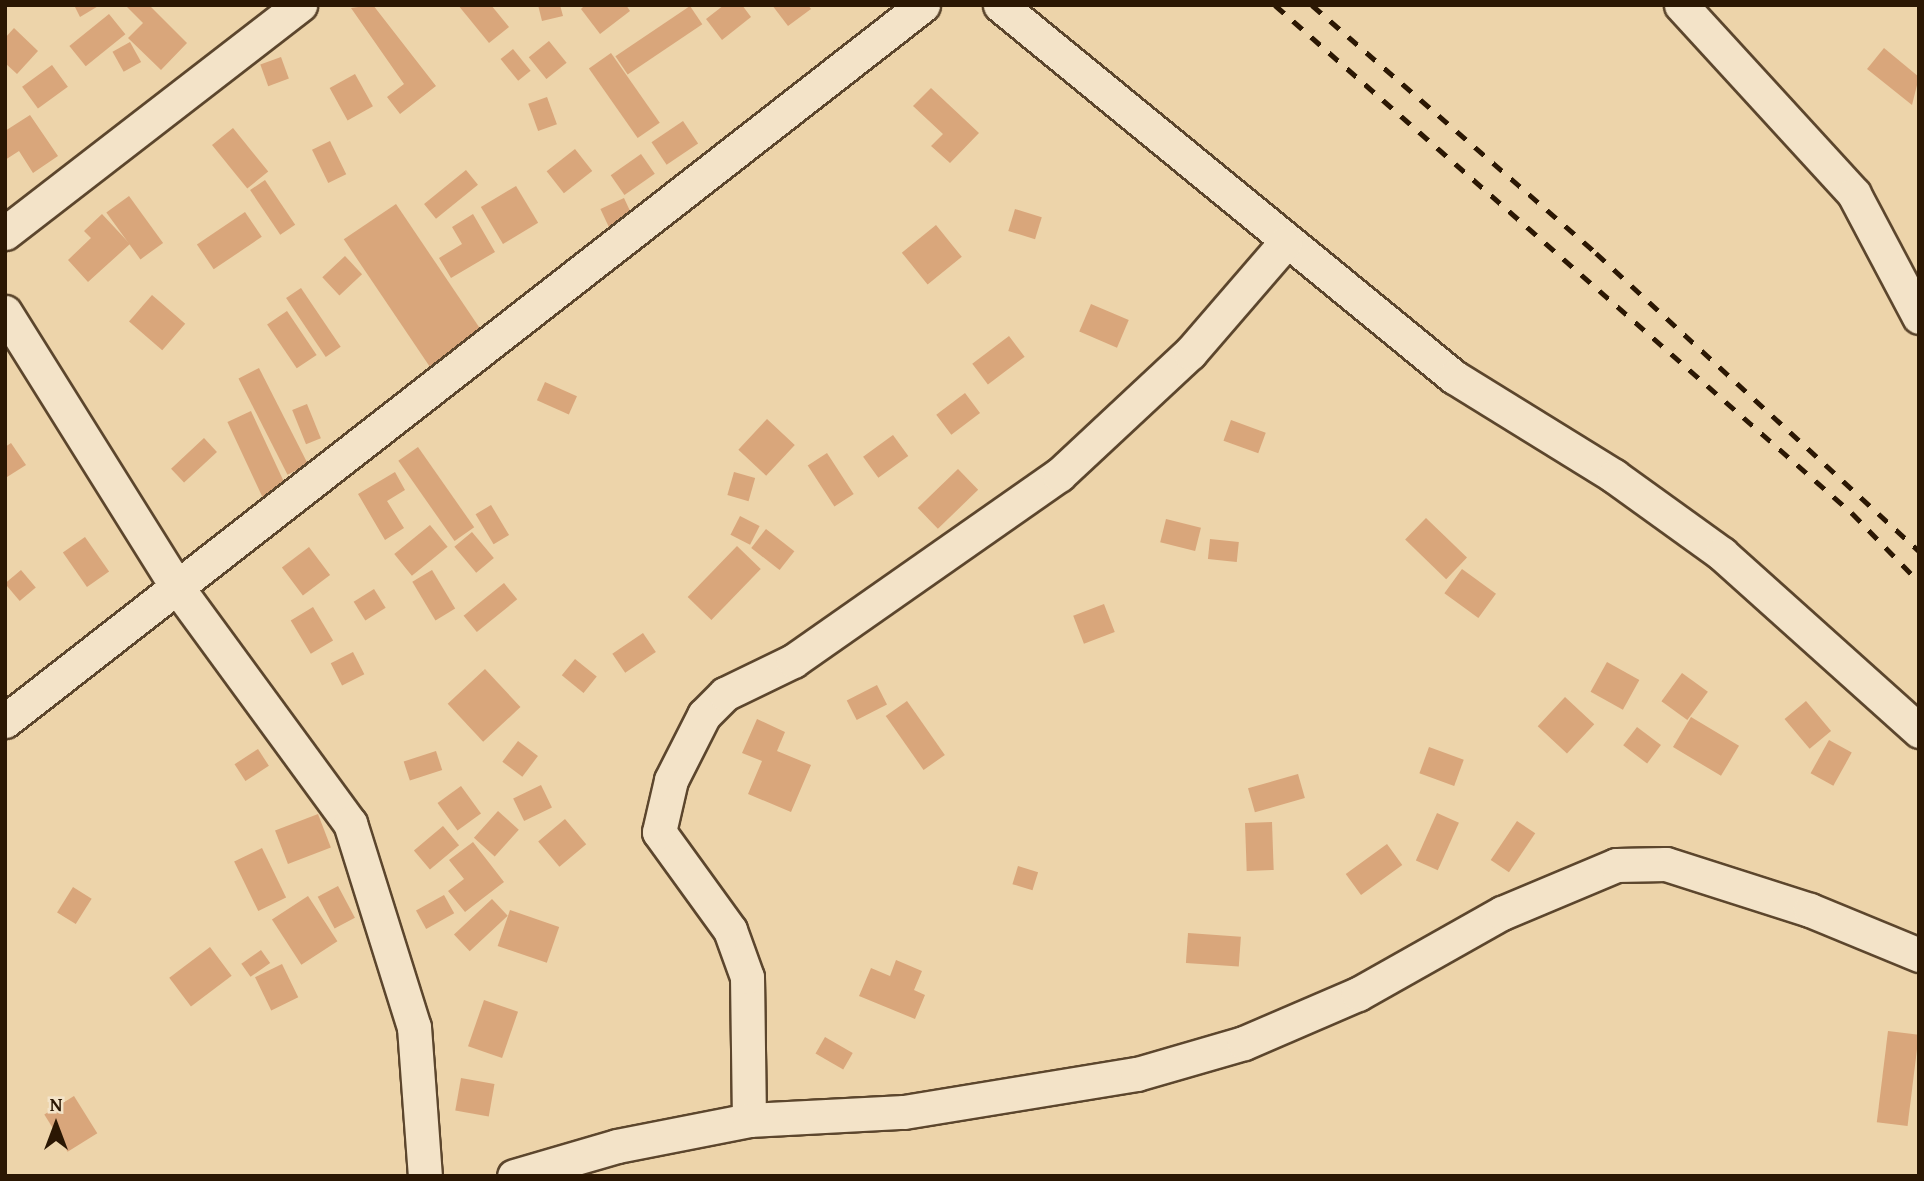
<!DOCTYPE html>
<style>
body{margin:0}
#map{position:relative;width:1924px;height:1181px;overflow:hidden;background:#edd4aa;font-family:"Gentium Book Plus",serif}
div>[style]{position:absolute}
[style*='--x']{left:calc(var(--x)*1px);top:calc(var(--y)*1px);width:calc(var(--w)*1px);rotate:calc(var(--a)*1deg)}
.building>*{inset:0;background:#d9a67b;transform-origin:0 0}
.roads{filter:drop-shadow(2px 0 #5c462d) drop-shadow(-2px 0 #5c462d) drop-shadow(0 2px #5c462d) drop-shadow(0 -2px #5c462d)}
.street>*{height:33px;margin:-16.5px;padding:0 16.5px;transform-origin:16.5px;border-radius:16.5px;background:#f3e3c8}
.rail>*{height:5px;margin-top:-2.5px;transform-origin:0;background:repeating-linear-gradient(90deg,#2b1703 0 12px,transparent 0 24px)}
span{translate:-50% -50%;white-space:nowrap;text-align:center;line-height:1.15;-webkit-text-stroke:7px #f3e3c8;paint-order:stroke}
.frame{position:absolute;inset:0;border:7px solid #2b1703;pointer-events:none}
.north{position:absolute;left:21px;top:1090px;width:70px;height:70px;-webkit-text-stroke:5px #f3e3c8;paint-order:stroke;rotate:0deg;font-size:19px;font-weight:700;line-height:28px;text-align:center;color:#2b1703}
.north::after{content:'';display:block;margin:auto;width:24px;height:32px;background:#2b1703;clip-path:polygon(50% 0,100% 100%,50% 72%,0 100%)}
</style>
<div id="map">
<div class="building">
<i style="clip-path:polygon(74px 5px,100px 5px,80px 17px)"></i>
<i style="clip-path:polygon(125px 5px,149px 5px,187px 43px,161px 70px,128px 38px,143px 23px)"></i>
<i style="clip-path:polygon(373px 5px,436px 86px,400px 114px,387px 97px,404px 84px,351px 8px)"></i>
<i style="clip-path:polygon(458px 5px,491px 5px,509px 27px,489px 43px)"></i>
<i style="clip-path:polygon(538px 5px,560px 5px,563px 16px,542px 21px)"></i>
<i style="clip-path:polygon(585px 5px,626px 5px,630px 11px,600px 34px,581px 9px)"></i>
<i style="clip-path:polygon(724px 5px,742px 5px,751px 17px,722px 40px,706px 19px)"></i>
<i style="clip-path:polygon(772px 5px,808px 5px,811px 9px,788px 26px)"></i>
<i style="left:690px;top:6px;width:22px;height:90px;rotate:56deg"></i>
<i style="left:109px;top:14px;width:26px;height:51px;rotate:51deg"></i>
<i style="clip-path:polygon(14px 28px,38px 51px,17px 74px,5px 63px,5px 38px)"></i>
<i style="left:549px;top:41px;width:28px;height:26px;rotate:51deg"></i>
<i style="left:130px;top:42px;width:23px;height:20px;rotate:61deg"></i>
<i style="clip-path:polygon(1884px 48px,1919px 77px,1912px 105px,1867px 69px)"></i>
<i style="left:513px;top:49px;width:28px;height:16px;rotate:51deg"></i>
<i style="left:611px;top:53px;width:85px;height:27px;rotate:55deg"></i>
<i style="left:281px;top:57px;width:23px;height:22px;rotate:70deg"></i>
<i style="left:52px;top:65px;width:27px;height:37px;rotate:54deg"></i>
<i style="left:355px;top:74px;width:37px;height:29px;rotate:61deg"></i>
<i style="clip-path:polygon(931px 88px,979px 133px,950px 163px,931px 146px,943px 134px,913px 106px)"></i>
<i style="left:547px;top:97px;width:29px;height:20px;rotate:70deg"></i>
<i style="clip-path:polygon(30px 115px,58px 156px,33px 173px,19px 151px,5px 160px,5px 131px)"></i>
<i style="left:683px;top:121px;width:27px;height:38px;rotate:56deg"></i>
<i style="left:233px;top:128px;width:56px;height:27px;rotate:51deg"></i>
<i style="left:330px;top:141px;width:37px;height:20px;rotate:64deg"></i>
<i style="left:575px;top:149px;width:28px;height:36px;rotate:52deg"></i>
<i style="left:641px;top:154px;width:24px;height:37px;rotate:55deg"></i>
<i style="left:466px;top:170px;width:19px;height:54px;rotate:51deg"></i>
<i style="left:265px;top:180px;width:54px;height:18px;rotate:56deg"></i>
<i style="left:516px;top:186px;width:43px;height:41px;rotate:59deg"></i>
<i style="left:129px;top:196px;width:58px;height:28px;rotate:54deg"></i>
<i style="left:624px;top:198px;width:31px;height:26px;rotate:65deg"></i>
<i style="left:396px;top:204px;width:162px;height:63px;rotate:56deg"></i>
<i style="left:1015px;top:209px;width:28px;height:23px;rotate:17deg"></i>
<i style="left:245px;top:212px;width:30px;height:58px;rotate:56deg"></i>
<i style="clip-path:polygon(102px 214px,130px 244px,88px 282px,68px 260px,91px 238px,84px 231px)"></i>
<i style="clip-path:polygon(473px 214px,495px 252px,451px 278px,439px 258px,462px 244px,452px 227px)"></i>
<i style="left:936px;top:225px;width:41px;height:44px;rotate:51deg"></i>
<i style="left:345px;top:256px;width:25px;height:31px;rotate:47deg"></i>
<i style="left:301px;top:288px;width:71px;height:18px;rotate:56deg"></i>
<i style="left:152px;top:295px;width:44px;height:35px;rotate:41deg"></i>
<i style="left:1091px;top:304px;width:41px;height:30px;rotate:23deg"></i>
<i style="left:287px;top:311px;width:53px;height:24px;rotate:56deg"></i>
<i style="left:1009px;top:336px;width:26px;height:46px;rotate:53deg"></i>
<i style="left:259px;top:368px;width:108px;height:23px;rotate:63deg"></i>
<i style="left:545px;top:382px;width:35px;height:20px;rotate:24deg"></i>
<i style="left:965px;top:393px;width:25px;height:36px;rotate:53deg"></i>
<i style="left:307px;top:404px;width:37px;height:16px;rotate:68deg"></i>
<i style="left:251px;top:411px;width:84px;height:26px;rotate:65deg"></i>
<i style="left:767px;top:419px;width:38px;height:42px;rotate:43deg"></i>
<i style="left:1231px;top:420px;width:37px;height:22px;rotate:20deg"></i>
<i style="left:893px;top:435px;width:26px;height:37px;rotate:54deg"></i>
<i style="left:204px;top:438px;width:19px;height:45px;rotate:47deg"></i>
<i style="clip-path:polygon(11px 443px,26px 465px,7px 477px,5px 447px)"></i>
<i style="left:418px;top:447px;width:98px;height:24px;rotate:55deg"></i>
<i style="left:827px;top:453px;width:49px;height:23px;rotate:57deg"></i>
<i style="left:958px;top:469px;width:29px;height:56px;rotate:46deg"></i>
<i style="clip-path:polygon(395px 472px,405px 490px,387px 501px,404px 528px,385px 540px,358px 494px)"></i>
<i style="left:734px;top:472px;width:22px;height:24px;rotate:16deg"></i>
<i style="left:491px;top:505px;width:35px;height:18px;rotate:59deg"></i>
<i style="left:740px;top:516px;width:22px;height:21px;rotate:27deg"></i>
<i style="left:1426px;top:518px;width:57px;height:30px;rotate:44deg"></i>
<i style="left:1166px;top:519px;width:36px;height:24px;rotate:14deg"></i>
<i style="left:430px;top:525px;width:28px;height:46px;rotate:51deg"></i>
<i style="left:766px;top:529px;width:36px;height:24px;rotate:38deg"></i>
<i style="left:472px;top:532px;width:34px;height:23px;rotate:50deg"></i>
<i style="left:85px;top:537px;width:42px;height:27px;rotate:55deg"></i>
<i style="left:1210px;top:539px;width:29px;height:20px;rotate:6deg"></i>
<i style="left:737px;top:546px;width:33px;height:71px;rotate:44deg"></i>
<i style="left:309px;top:547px;width:35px;height:34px;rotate:53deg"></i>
<i style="left:1462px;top:569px;width:42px;height:30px;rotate:36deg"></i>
<i style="left:21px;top:570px;width:23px;height:21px;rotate:50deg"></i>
<i style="left:432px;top:570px;width:45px;height:23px;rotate:59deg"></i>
<i style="left:504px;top:583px;width:21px;height:52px;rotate:51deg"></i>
<i style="left:374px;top:589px;width:22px;height:24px;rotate:58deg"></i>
<i style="left:1104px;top:604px;width:30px;height:33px;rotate:69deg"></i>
<i style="left:313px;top:607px;width:39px;height:26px;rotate:59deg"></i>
<i style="left:643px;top:633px;width:23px;height:37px;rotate:56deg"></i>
<i style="left:353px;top:652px;width:25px;height:25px;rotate:63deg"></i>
<i style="left:575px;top:659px;width:28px;height:21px;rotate:39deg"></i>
<i style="left:1607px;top:662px;width:37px;height:34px;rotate:29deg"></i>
<i style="left:485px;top:669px;width:52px;height:51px;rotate:47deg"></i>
<i style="left:1682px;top:673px;width:32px;height:35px;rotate:36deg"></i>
<i style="left:877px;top:685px;width:22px;height:34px;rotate:63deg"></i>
<i style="left:1565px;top:697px;width:40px;height:40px;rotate:43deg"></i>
<i style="left:907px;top:701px;width:66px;height:26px;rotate:55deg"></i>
<i style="left:1806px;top:701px;width:39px;height:28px;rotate:50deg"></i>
<i style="left:1691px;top:717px;width:56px;height:35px;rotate:31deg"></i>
<i style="clip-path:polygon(757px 719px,785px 732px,777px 751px,811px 765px,791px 812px,748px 794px,762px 761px,742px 753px)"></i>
<i style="left:1637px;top:727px;width:30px;height:23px;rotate:37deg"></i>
<i style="left:1829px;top:740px;width:26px;height:38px;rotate:29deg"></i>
<i style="left:518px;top:741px;width:25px;height:26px;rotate:37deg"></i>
<i style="left:1429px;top:747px;width:37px;height:28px;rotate:20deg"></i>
<i style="left:258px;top:749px;width:20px;height:28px;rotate:57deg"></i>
<i style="left:436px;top:751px;width:20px;height:34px;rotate:72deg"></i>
<i style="left:1298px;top:774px;width:25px;height:52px;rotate:74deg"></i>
<i style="left:541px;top:785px;width:25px;height:31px;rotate:64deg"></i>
<i style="left:461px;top:786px;width:34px;height:29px;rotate:54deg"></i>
<i style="left:498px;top:811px;width:28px;height:36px;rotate:42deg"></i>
<i style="left:1437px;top:813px;width:24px;height:52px;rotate:24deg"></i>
<i style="left:318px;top:814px;width:36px;height:46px;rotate:69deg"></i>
<i style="left:565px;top:819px;width:33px;height:35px;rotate:50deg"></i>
<i style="left:1517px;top:821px;width:22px;height:47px;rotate:34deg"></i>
<i style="left:1272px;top:822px;width:48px;height:27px;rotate:88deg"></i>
<i style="left:443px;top:826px;width:25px;height:38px;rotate:50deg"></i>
<i style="clip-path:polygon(473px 842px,504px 882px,465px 912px,448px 891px,464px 879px,449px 860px)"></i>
<i style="left:1387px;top:844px;width:26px;height:51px;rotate:54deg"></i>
<i style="left:262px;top:848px;width:55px;height:31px;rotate:64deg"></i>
<i style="left:1018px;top:866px;width:21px;height:19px;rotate:17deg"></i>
<i style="left:338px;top:886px;width:36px;height:23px;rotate:62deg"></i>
<i style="left:73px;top:887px;width:22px;height:30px;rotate:32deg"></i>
<i style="left:444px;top:895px;width:21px;height:32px;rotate:61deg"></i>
<i style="left:308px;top:896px;width:54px;height:43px;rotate:57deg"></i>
<i style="left:492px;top:899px;width:23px;height:52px;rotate:47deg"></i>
<i style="left:510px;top:910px;width:52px;height:38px;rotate:19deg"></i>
<i style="left:1188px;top:933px;width:53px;height:30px;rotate:4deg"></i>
<i style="left:210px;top:947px;width:36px;height:51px;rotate:53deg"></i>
<i style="left:261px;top:950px;width:16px;height:24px;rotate:55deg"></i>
<i style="clip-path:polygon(896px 960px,922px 971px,914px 990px,925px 995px,915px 1019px,859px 996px,871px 968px,890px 976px)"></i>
<i style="left:282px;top:964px;width:37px;height:30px;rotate:64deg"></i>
<i style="left:484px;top:1000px;width:36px;height:49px;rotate:19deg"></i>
<i style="left:1888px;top:1031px;width:31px;height:92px;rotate:7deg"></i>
<i style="left:825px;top:1037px;width:32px;height:19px;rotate:30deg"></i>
<i style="left:461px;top:1078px;width:34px;height:33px;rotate:10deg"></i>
<i style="left:74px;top:1096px;width:44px;height:35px;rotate:58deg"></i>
</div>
<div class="roads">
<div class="street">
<i style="--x:1000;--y:5;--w:587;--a:39.33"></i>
<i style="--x:1454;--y:377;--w:188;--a:31.7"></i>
<i style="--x:1614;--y:476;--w:133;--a:35.8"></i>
<i style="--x:1722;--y:554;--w:265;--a:41.9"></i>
<i style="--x:1681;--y:5;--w:256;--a:47.5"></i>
<i style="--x:1854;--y:194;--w:139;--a:62.1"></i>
<i style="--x:5;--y:233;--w:373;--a:-37.7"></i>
<i style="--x:5;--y:312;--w:324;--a:58"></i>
<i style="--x:177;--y:587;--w:293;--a:53.8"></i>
<i style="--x:350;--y:823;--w:214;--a:72.6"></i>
<i style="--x:414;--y:1027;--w:149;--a:85.8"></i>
<i style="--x:5;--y:721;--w:1164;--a:-37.95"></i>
<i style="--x:749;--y:1120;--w:143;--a:-90.8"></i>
<i style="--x:747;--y:977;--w:50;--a:-109.9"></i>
<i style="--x:730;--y:930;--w:121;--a:-125.9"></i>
<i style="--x:659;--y:832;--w:53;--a:-77"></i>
<i style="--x:671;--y:780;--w:73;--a:-63.1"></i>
<i style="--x:704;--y:715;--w:30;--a:-45"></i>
<i style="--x:725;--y:694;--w:76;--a:-25.9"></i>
<i style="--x:793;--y:661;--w:325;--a:-35"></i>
<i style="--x:1059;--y:475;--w:179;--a:-43"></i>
<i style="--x:1190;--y:353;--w:145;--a:-49.2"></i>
<i style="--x:514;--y:1176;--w:107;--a:-16.2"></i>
<i style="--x:617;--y:1146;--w:135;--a:-11.1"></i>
<i style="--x:749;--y:1120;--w:155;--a:-3"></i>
<i style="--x:904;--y:1112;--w:236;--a:-9.3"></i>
<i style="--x:1137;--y:1074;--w:111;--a:-16.2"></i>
<i style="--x:1244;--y:1043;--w:124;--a:-23.3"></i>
<i style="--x:1358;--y:994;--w:165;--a:-29.4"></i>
<i style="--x:1502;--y:913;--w:124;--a:-22.8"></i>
<i style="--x:1616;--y:865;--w:50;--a:-1.1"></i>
<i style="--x:1666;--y:864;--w:151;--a:17.7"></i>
<i style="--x:1810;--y:910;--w:118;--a:22.4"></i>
</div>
</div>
<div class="rail">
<i style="--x:1275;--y:5;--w:769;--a:41.36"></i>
<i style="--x:1852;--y:513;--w:96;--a:45.8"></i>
<i style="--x:1312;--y:5;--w:377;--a:41.1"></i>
<i style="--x:1596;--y:253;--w:439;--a:42.7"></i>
</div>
<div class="frame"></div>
<div class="north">N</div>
</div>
